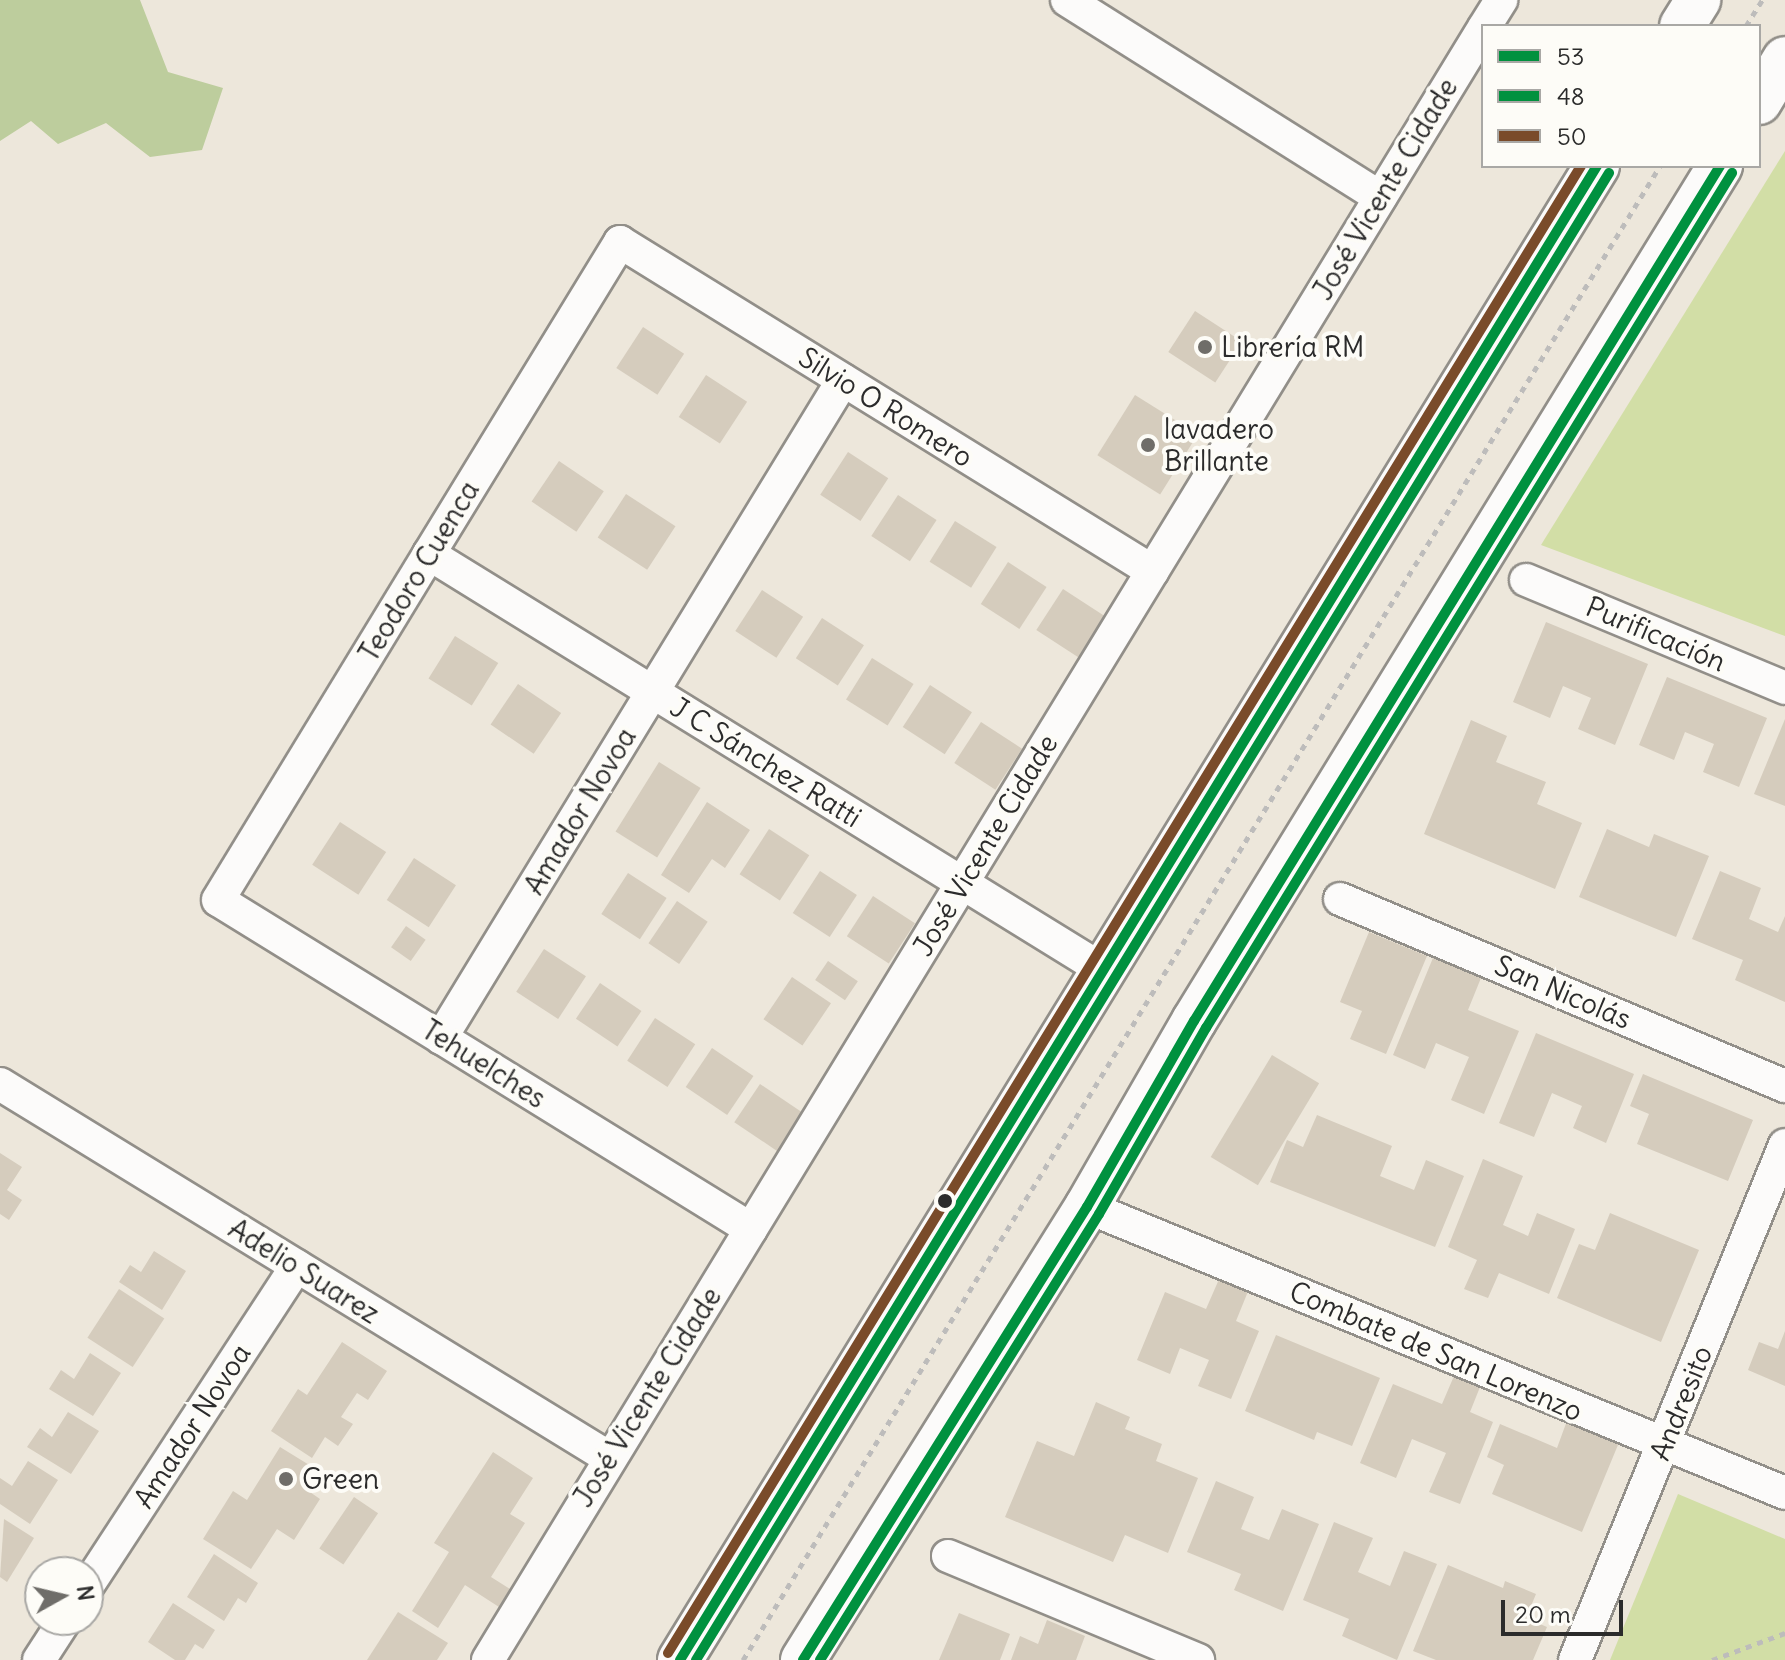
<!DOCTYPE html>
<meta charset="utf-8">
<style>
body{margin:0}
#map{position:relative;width:1785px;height:1660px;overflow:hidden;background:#ede7db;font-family:Delius,sans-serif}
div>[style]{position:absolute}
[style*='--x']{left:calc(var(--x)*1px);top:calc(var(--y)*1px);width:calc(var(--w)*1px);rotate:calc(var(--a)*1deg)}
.green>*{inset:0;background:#d2dea6}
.forest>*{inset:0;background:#bdcd9d}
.building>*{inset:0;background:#d5ccbd;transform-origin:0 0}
.path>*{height:5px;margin-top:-2.5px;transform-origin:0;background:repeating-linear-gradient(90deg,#bdbcbb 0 6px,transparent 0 12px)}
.roads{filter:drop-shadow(2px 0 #928f89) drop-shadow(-2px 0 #928f89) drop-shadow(0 2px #928f89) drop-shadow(0 -2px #928f89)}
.street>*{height:32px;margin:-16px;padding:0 16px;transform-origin:16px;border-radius:16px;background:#fcfbfa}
.secondary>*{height:44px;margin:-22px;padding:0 22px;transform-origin:22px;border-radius:22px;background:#fcfbfa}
.bus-1>*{height:10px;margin:-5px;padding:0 5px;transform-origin:5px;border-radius:5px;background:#00913f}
.bus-2>*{height:10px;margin:-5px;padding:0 5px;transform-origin:5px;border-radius:5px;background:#00913f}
.bus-3>*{height:10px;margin:-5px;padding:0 5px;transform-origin:5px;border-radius:5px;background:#7a4b2a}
.dots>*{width:22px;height:22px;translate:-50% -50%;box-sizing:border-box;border:4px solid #fdfcf7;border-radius:50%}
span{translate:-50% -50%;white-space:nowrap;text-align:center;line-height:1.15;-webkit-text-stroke:8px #fdfcf7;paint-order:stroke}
.street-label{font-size:28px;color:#2b2b2b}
.poi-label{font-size:28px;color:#2b2b2b}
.left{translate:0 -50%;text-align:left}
.legend{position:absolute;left:1481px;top:24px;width:280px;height:144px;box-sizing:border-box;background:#fdfcf7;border:2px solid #a9a8a5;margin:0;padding:10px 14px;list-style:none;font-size:24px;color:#2b2b2b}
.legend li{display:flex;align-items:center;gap:16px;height:40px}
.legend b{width:40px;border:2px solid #a9a8a5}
.north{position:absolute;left:24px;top:1556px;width:80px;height:80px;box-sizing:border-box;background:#fdfcf7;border:2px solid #a9a8a5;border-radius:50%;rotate:82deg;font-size:22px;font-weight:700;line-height:32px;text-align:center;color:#2b2b2b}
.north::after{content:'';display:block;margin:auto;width:28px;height:36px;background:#6f6d69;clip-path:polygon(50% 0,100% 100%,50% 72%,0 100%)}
.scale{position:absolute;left:1501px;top:1600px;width:122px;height:36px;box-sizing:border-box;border:4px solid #2b2b2b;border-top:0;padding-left:10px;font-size:24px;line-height:28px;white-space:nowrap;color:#2b2b2b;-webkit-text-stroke:6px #fdfcf7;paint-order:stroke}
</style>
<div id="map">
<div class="green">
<i style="clip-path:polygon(1785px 151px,1785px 636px,1541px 545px)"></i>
<i style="clip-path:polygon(1678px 1494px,1785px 1539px,1785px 1660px,1610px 1660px)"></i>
</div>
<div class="forest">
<i style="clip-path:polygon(0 0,140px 0,168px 72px,223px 88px,202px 150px,150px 157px,106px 123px,58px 144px,31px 121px,0 141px)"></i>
</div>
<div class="building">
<i style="left:1195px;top:311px;width:56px;height:49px;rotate:33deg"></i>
<i style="left:643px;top:327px;width:49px;height:49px;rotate:33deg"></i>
<i style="left:706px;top:375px;width:49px;height:50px;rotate:33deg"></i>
<i style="left:1135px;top:395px;width:74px;height:71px;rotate:32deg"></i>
<i style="left:848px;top:452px;width:48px;height:51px;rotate:33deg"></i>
<i style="left:559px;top:461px;width:54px;height:49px;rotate:34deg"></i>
<i style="left:626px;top:494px;width:59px;height:52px;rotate:33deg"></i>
<i style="left:898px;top:495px;width:46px;height:49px;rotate:33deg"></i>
<i style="left:955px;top:521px;width:49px;height:48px;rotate:32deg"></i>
<i style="left:1008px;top:562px;width:46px;height:50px;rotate:33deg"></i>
<i style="left:1063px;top:589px;width:50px;height:49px;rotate:33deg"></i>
<i style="left:762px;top:590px;width:49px;height:49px;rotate:33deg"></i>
<i style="left:822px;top:618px;width:50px;height:48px;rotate:33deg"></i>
<i style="clip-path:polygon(1546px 622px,1648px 664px,1615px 745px,1578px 729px,1591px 698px,1563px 686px,1550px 718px,1513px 702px)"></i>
<i style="left:455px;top:636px;width:51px;height:50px;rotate:32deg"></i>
<i style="left:872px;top:658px;width:49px;height:49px;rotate:32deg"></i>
<i style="clip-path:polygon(1667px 677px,1767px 718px,1739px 787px,1703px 772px,1714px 744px,1685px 732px,1674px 760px,1639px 745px)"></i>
<i style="left:518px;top:684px;width:52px;height:49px;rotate:34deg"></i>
<i style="left:930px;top:685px;width:50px;height:50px;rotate:33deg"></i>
<i style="clip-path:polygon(1785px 719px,1785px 806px,1754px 794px)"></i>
<i style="clip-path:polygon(1471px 720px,1507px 736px,1496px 762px,1546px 782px,1537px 804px,1582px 823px,1555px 889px,1424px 834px)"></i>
<i style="left:981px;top:722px;width:49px;height:49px;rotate:33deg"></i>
<i style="left:659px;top:762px;width:49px;height:82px;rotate:32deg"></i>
<i style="clip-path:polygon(707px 802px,750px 830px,725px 868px,712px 859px,689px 893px,661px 875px)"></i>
<i style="left:340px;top:822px;width:55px;height:51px;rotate:33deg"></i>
<i style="left:769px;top:829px;width:48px;height:54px;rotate:33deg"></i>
<i style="clip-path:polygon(1607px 829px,1649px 847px,1654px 834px,1709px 856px,1676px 937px,1579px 897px)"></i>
<i style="left:414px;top:858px;width:50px;height:50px;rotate:33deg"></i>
<i style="left:820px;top:871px;width:44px;height:50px;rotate:33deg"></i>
<i style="clip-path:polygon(1720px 871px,1761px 888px,1749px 919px,1778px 932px,1785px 916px,1785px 1002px,1735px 980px,1743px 960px,1692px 939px)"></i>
<i style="left:628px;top:873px;width:46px;height:49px;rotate:33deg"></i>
<i style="left:873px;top:896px;width:50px;height:48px;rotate:33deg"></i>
<i style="left:677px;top:901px;width:37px;height:51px;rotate:34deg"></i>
<i style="left:406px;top:926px;width:24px;height:26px;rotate:35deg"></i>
<i style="clip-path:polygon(1369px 932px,1427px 956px,1386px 1054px,1350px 1039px,1362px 1011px,1340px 1002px)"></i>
<i style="left:544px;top:949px;width:50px;height:51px;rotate:33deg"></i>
<i style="clip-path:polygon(1435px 953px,1483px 973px,1468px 1010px,1519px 1031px,1484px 1114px,1451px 1100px,1469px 1057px,1436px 1043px,1425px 1069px,1393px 1055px)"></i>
<i style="left:828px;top:961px;width:36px;height:23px;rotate:34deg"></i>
<i style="left:792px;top:977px;width:47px;height:51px;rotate:34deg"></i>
<i style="left:600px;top:983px;width:50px;height:43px;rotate:34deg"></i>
<i style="left:655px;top:1018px;width:48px;height:51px;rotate:33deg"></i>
<i style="clip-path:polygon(1536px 1033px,1634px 1074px,1606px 1143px,1573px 1128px,1582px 1106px,1552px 1093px,1534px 1137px,1499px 1123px)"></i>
<i style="left:712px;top:1048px;width:50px;height:47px;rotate:34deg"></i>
<i style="left:1272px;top:1055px;width:55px;height:119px;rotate:31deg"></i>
<i style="clip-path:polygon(1643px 1074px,1753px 1120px,1728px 1181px,1637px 1144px,1649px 1114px,1630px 1106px)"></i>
<i style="left:760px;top:1084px;width:52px;height:46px;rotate:34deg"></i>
<i style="clip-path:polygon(1317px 1115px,1392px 1146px,1380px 1176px,1414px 1190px,1426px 1160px,1464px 1176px,1435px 1247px,1270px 1182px,1287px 1140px,1303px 1147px)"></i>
<i style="clip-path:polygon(0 1153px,22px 1167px,7px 1190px,22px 1200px,9px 1220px,0 1214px)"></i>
<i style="clip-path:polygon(1483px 1159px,1523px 1176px,1503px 1225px,1528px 1236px,1537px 1213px,1575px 1229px,1549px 1294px,1499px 1273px,1488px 1298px,1464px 1289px,1477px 1260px,1448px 1247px)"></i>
<i style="clip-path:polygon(1610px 1213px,1699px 1250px,1661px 1342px,1557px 1298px,1579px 1244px,1595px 1250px)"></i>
<i style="clip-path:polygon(154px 1251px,186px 1271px,162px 1310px,119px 1282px,130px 1265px,141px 1272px)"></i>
<i style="clip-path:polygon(1220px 1277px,1249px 1289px,1236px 1321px,1259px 1331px,1231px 1399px,1198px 1386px,1209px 1360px,1180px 1348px,1170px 1374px,1137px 1360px,1165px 1292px,1206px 1309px)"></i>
<i style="left:119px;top:1289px;width:54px;height:58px;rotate:33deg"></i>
<i style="clip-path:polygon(1785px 1331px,1785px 1386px,1748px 1370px,1759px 1342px,1778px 1349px)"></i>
<i style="clip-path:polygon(1276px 1335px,1380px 1378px,1352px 1446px,1317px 1432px,1314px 1440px,1245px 1411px)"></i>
<i style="clip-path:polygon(342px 1342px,387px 1371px,368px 1400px,357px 1393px,341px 1417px,353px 1424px,338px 1446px,325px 1437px,312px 1458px,271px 1431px,298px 1389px,307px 1395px)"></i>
<i style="clip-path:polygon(90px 1353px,121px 1373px,93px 1416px,49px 1389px,61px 1370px,74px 1379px)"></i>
<i style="clip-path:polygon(1454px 1376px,1480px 1387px,1470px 1412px,1493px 1422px,1460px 1504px,1429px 1492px,1446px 1453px,1412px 1439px,1396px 1478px,1360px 1463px,1393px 1384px,1442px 1404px)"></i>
<i style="clip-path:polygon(1096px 1402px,1130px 1417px,1125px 1429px,1162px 1444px,1156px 1461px,1198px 1478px,1168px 1553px,1125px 1535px,1113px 1562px,1005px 1517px,1037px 1441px,1074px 1456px)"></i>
<i style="clip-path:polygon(68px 1412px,99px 1431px,71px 1474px,27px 1447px,40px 1428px,52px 1437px)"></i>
<i style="clip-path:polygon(1568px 1418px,1620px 1440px,1582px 1532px,1492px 1494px,1504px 1465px,1487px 1457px,1500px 1424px,1557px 1448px)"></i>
<i style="clip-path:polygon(280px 1447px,319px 1471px,307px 1490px,320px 1499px,294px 1540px,277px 1529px,251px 1569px,203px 1539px,233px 1491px,247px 1500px)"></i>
<i style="clip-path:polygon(493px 1452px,533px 1478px,510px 1514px,525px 1523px,491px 1577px,510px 1589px,499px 1607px,465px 1585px,438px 1628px,412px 1611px,449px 1552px,434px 1543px)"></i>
<i style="clip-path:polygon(28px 1461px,58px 1480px,30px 1524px,0 1504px,0 1478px,12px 1486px)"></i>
<i style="clip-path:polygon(1216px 1481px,1254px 1497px,1241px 1529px,1269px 1540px,1282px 1509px,1319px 1524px,1283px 1611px,1234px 1590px,1241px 1574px,1187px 1552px)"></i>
<i style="left:354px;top:1497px;width:29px;height:62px;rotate:34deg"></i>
<i style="clip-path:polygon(4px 1519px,34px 1538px,7px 1582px,0 1577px)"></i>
<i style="clip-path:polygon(1334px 1522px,1373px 1538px,1358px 1572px,1390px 1586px,1404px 1551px,1437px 1564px,1397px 1660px,1342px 1636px,1349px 1619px,1303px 1600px)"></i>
<i style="clip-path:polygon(214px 1554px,258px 1583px,246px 1603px,238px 1598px,224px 1621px,187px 1597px)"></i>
<i style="clip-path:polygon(1448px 1565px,1503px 1588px,1505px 1581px,1536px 1594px,1526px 1618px,1547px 1627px,1533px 1660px,1436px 1660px,1413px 1651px)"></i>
<i style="clip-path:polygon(173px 1603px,215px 1630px,203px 1649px,195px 1644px,185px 1660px,175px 1660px,148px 1642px)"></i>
<i style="clip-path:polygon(398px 1612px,448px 1643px,437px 1660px,367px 1660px)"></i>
<i style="clip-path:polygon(959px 1613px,1010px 1634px,1000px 1660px,939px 1660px)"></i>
<i style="clip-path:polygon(1047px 1620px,1085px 1636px,1076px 1660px,1011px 1660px,1020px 1636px,1038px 1644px)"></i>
</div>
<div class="path">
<i style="--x:1746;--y:26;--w:31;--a:-58"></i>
<i style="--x:743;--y:1660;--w:1753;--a:-58.46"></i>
<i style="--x:1712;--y:1660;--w:78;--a:-20.3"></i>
</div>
<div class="roads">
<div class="street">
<i style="--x:1067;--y:0;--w:370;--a:32.2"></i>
<i style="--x:1485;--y:26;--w:31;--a:-58"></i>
<i style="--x:429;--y:554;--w:792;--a:31.68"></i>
<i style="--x:1526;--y:580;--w:281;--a:22.6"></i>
<i style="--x:1340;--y:899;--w:483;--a:22.8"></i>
<i style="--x:441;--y:1038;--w:771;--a:-58.58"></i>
<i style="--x:0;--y:1084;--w:713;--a:31.53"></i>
<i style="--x:1087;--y:1207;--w:754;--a:22.28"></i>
<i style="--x:751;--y:1229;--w:626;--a:-148.31"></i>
<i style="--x:218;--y:900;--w:405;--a:-58.6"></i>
<i style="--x:429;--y:554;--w:366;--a:-58.5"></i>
<i style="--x:620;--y:242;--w:626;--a:31.73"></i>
<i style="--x:948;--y:1556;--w:271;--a:22.6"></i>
<i style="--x:88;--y:1585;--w:381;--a:-56.8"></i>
<i style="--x:39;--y:1660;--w:48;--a:-57"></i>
<i style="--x:488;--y:1660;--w:1911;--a:-58.61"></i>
<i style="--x:1575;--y:1660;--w:556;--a:-67.82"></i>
</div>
<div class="secondary">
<i style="--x:1682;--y:26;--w:31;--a:-58"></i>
<i style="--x:1759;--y:102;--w:50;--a:-58.8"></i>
<i style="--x:680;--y:1660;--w:1753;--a:-58.46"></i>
<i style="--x:803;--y:1660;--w:535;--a:-57.92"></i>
<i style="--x:1087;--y:1207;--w:215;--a:-60.1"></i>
<i style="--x:1194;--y:1021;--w:1004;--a:-58.4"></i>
</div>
</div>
<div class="bus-1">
<i style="--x:680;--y:1660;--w:1753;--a:-58.46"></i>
<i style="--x:803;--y:1660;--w:535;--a:-57.92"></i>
<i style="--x:1087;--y:1207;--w:215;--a:-60.1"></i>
<i style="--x:1194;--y:1021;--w:1004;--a:-58.4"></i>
</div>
<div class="bus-2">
<i style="--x:696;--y:1660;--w:1745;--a:-58.45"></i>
<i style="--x:820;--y:1660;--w:526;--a:-57.97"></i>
<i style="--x:1099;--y:1214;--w:215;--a:-60.1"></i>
<i style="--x:1206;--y:1028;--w:1004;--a:-58.4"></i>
</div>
<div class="bus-3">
<i style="--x:668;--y:1653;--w:1745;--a:-58.45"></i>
</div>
<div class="dots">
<i style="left:1205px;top:347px;background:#6f6d69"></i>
<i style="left:1148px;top:445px;background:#6f6d69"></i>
<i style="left:945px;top:1201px;background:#2b2b2b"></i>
<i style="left:286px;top:1479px;background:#6f6d69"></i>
</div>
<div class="street-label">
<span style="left:1385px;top:189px;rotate:-59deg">José Vicente Cidade</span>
<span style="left:886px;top:407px;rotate:32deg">Silvio O Romero</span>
<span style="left:419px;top:571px;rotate:-59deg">Teodoro Cuenca</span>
<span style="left:1656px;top:634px;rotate:23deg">Purificación</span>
<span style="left:766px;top:762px;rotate:32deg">J C Sánchez Ratti</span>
<span style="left:580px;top:811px;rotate:-59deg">Amador Novoa</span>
<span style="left:985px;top:845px;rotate:-59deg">José Vicente Cidade</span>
<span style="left:1563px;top:992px;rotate:23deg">San Nicolás</span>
<span style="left:484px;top:1064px;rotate:32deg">Tehuelches</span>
<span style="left:304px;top:1271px;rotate:32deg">Adelio Suarez</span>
<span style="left:1436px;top:1351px;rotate:23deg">Combate de San Lorenzo</span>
<span style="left:647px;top:1397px;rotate:-58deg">José Vicente Cidade</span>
<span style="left:1681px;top:1403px;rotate:-68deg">Andresito</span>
<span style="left:192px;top:1426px;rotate:-57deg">Amador Novoa</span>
</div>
<div class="poi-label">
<span class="left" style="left:1221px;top:347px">Librería RM</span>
<span class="left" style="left:1164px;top:445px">lavadero<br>Brillante</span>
<span class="left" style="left:302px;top:1479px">Green</span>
</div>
<ul class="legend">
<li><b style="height:10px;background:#00913f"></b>53</li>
<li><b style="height:10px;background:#00913f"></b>48</li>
<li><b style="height:10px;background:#7a4b2a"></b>50</li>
</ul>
<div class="north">N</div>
<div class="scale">20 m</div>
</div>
